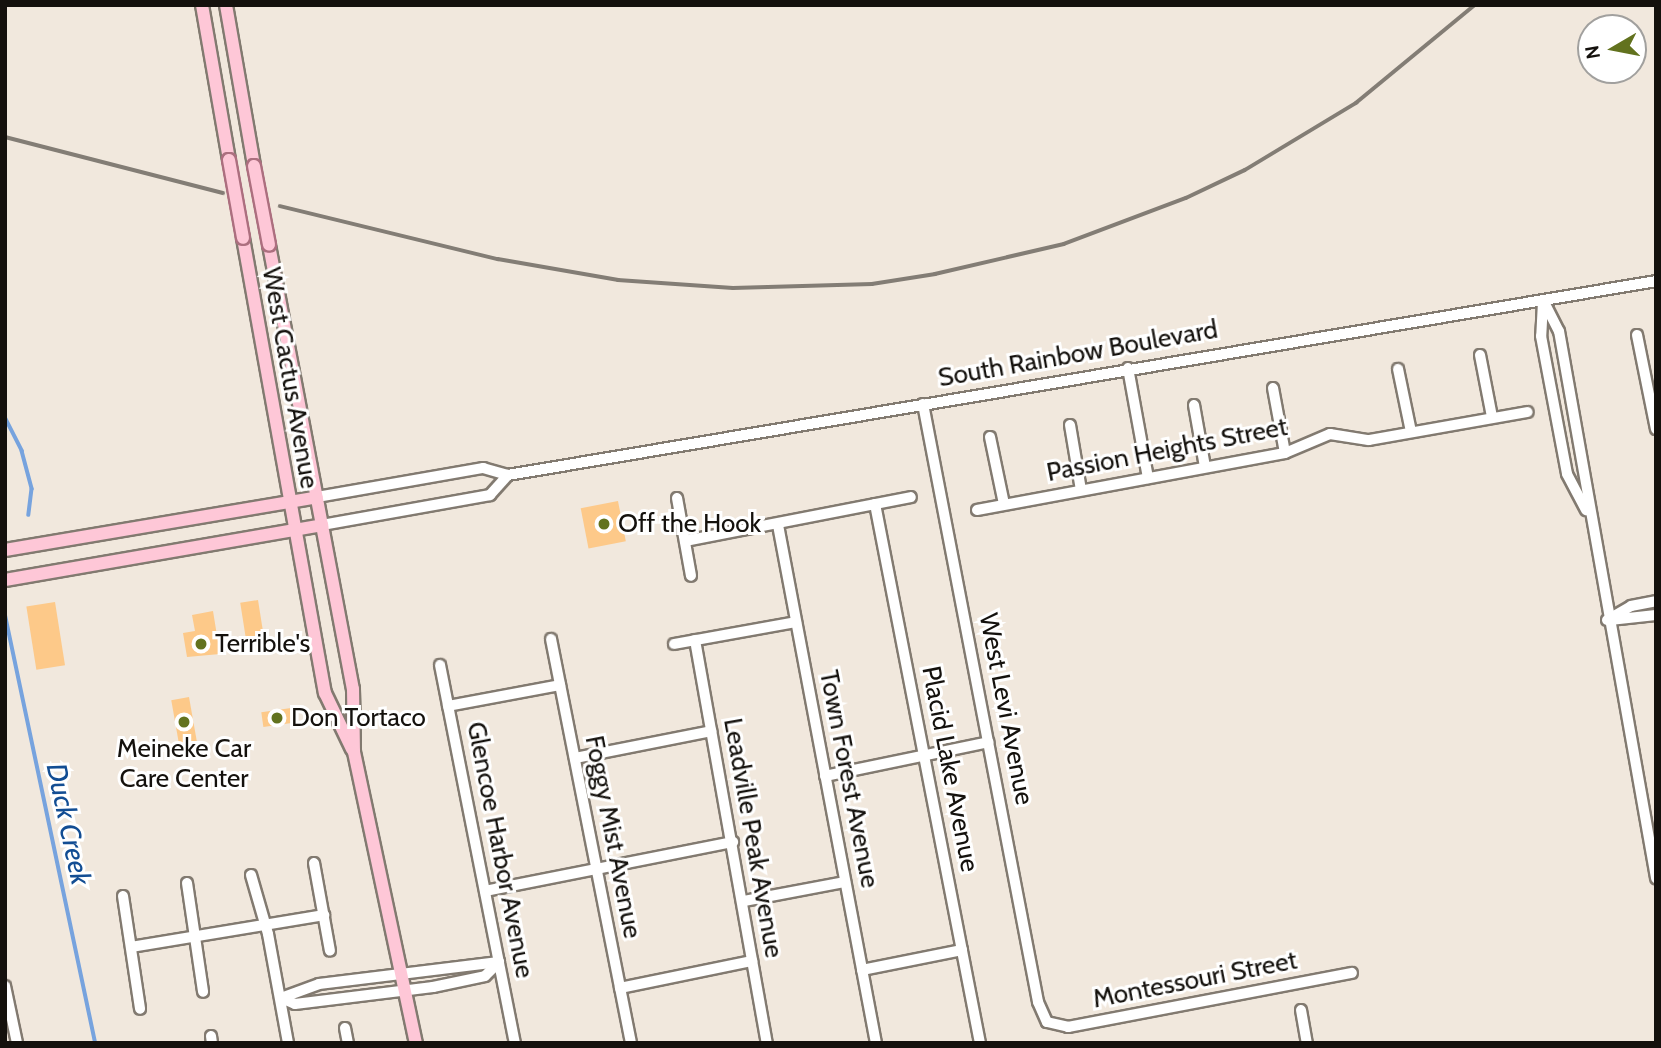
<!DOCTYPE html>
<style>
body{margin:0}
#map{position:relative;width:1661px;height:1048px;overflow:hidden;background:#f1e8dd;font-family:Cabin,sans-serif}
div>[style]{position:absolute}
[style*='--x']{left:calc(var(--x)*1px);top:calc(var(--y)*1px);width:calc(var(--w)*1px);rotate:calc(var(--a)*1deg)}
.stream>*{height:3.5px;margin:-1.75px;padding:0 1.75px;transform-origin:1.75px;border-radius:1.75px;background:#77a3de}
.building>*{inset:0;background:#fdc989;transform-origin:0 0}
.roads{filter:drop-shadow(2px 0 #827a70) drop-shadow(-2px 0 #827a70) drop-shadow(0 2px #827a70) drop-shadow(0 -2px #827a70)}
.minor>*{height:10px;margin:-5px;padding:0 5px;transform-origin:5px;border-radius:5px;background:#fff}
.major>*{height:12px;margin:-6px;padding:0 6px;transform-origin:6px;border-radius:6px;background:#fec7d7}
.rail>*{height:3.5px;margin:-1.75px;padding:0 1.75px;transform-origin:1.75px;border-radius:1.75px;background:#837d75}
.bridges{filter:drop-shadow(2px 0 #ac6f7f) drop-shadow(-2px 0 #ac6f7f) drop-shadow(0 2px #ac6f7f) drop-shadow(0 -2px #ac6f7f)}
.major-bridge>*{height:12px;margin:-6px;padding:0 6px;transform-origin:6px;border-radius:6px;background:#fec7d7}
.dots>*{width:19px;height:19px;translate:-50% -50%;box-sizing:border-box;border:4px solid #fff;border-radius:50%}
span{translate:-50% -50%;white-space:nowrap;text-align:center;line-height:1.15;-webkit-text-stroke:6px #fff;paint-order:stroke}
.street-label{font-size:26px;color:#14110d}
.poi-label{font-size:26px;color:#14110d}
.left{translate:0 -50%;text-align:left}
.water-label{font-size:28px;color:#124d93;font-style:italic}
.frame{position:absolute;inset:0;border:7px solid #14110d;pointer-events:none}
.north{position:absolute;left:1577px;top:14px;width:70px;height:70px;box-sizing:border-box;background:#fff;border:2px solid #a1a09e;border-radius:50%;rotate:260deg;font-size:19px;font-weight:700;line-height:28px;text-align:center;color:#14110d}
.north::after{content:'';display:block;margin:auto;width:24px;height:32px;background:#62721e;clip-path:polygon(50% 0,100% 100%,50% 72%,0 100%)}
</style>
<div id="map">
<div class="stream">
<i style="--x:5;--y:417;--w:38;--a:63"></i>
<i style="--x:22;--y:451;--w:39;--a:75"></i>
<i style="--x:32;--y:489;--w:26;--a:97"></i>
<i style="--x:5;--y:613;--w:440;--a:78.1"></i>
</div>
<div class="building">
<i style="left:618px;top:501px;width:41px;height:38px;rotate:79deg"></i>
<i style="left:258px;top:600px;width:51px;height:18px;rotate:81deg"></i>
<i style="left:55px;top:602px;width:64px;height:29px;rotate:81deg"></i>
<i style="clip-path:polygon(213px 611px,220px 654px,187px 657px,183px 633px,195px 631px,192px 615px)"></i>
<i style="left:189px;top:697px;width:48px;height:18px;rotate:80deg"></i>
<i style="left:291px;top:708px;width:15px;height:30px;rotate:82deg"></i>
</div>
<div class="roads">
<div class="minor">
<i style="--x:1543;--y:300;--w:35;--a:63"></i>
<i style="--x:1559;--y:331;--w:556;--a:79.94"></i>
<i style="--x:1543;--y:302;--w:34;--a:93"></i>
<i style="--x:1541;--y:336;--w:140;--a:79.3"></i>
<i style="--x:1567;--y:474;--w:41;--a:62.2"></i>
<i style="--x:1637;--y:335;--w:96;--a:78.6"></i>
<i style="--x:1480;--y:355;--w:63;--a:79"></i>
<i style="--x:1128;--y:368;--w:112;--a:79.7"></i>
<i style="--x:1398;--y:369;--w:64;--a:78.3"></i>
<i style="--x:1273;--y:388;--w:66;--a:79.5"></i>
<i style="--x:923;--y:404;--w:609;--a:79.11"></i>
<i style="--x:1038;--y:1002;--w:22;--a:66"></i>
<i style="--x:1047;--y:1022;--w:22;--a:13"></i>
<i style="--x:1068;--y:1027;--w:289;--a:-10.8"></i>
<i style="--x:1194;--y:405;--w:63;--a:79.9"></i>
<i style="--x:1070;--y:425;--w:66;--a:80.4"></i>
<i style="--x:990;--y:437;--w:68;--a:78.2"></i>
<i style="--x:317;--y:497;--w:169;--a:-9.9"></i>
<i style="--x:483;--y:468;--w:26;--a:16"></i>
<i style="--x:508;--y:475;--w:1164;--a:-9.59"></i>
<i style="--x:677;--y:498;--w:79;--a:79.8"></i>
<i style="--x:875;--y:504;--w:549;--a:78.98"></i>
<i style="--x:977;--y:510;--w:313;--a:-10.5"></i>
<i style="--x:1285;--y:453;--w:49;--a:-22.9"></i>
<i style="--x:1330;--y:434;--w:39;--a:9"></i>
<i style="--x:1369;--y:440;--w:161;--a:-10"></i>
<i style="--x:322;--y:525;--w:171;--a:-10.1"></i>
<i style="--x:490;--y:495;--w:27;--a:-48"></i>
<i style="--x:778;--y:525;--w:527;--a:79.29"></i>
<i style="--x:685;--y:541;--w:230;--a:-11"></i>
<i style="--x:1607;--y:620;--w:28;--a:-30"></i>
<i style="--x:1631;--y:606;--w:25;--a:-11"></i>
<i style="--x:1610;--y:620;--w:46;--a:-6.2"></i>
<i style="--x:551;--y:639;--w:412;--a:78.8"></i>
<i style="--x:695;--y:640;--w:409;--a:79.9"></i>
<i style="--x:674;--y:644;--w:124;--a:-10.2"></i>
<i style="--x:440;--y:665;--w:385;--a:78.8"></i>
<i style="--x:448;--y:706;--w:114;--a:-10.6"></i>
<i style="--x:575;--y:758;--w:139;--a:-11.2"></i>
<i style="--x:825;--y:776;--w:167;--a:-11.7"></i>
<i style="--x:314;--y:863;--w:89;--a:79.7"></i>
<i style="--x:251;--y:875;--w:61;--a:73.9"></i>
<i style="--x:268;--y:934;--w:111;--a:79.6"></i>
<i style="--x:187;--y:883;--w:110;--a:81.6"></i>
<i style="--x:485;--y:891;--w:253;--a:-11.2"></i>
<i style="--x:123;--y:896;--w:114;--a:81.4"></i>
<i style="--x:744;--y:901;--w:103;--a:-10.7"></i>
<i style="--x:131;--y:947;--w:196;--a:-9.4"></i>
<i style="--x:862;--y:970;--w:102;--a:-11.3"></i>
<i style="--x:5;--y:986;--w:58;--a:78.1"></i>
<i style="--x:620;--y:988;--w:135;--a:-11.6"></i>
<i style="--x:281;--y:998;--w:15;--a:23"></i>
<i style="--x:295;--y:1004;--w:139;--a:-7"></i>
<i style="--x:433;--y:987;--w:53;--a:-11.9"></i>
<i style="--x:485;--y:976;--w:20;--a:-45"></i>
<i style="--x:281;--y:998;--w:40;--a:-20.2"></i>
<i style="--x:319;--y:984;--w:181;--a:-7"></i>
<i style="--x:1301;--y:1010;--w:34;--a:80"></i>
<i style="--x:345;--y:1028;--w:15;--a:79"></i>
<i style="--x:211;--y:1036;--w:7;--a:82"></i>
</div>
<div class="major">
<i style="--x:202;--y:5;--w:157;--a:80.1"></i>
<i style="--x:226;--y:5;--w:163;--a:80.1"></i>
<i style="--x:243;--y:238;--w:462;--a:79.8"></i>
<i style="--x:325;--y:693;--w:62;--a:64.3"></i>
<i style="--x:269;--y:245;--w:452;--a:79.3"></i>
<i style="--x:353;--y:689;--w:63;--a:89.1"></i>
<i style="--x:354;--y:752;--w:298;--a:78"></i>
<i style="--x:5;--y:550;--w:316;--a:-9.6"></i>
<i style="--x:5;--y:580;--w:322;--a:-9.8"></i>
</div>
</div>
<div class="rail">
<i style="--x:5;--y:137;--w:225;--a:14.4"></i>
<i style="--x:280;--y:206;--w:224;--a:13.7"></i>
<i style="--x:498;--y:259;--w:122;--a:9.9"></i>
<i style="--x:618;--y:280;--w:115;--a:4"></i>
<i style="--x:733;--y:288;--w:139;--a:-1.6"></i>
<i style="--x:872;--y:284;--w:64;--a:-9"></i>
<i style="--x:935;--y:274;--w:132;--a:-13.1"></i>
<i style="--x:1064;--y:244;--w:130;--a:-20.7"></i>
<i style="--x:1186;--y:198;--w:65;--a:-25.4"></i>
<i style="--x:1245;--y:170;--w:130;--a:-31.1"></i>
<i style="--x:1356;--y:103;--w:154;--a:-39.5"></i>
</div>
<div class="bridges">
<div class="major-bridge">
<i style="--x:229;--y:160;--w:79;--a:79.8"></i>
<i style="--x:254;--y:166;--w:80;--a:79.2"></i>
</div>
</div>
<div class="dots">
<i style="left:604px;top:524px;background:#62721e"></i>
<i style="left:201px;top:644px;background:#62721e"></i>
<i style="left:277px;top:718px;background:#62721e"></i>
<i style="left:184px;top:722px;background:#62721e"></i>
</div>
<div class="street-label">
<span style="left:1078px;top:354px;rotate:-10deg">South Rainbow Boulevard</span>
<span style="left:290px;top:378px;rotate:80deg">West Cactus Avenue</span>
<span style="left:1167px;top:450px;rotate:-11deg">Passion Heights Street</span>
<span style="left:1006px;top:709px;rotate:79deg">West Levi Avenue</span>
<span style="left:950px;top:769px;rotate:79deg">Placid Lake Avenue</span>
<span style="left:849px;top:779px;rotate:79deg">Town Forest Avenue</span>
<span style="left:613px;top:837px;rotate:79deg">Foggy Mist Avenue</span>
<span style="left:753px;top:838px;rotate:80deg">Leadville Peak Avenue</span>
<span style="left:500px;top:850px;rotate:79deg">Glencoe Harbor Avenue</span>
<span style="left:1195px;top:980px;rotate:-11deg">Montessouri Street</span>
</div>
<div class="poi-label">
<span class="left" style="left:618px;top:524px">Off the Hook</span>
<span class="left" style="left:215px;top:644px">Terrible's</span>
<span class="left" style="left:291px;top:718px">Don Tortaco</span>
<span style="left:184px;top:764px">Meineke Car<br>Care Center</span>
</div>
<div class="water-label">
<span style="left:69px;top:824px;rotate:78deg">Duck Creek</span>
</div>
<div class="frame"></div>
<div class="north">N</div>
</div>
